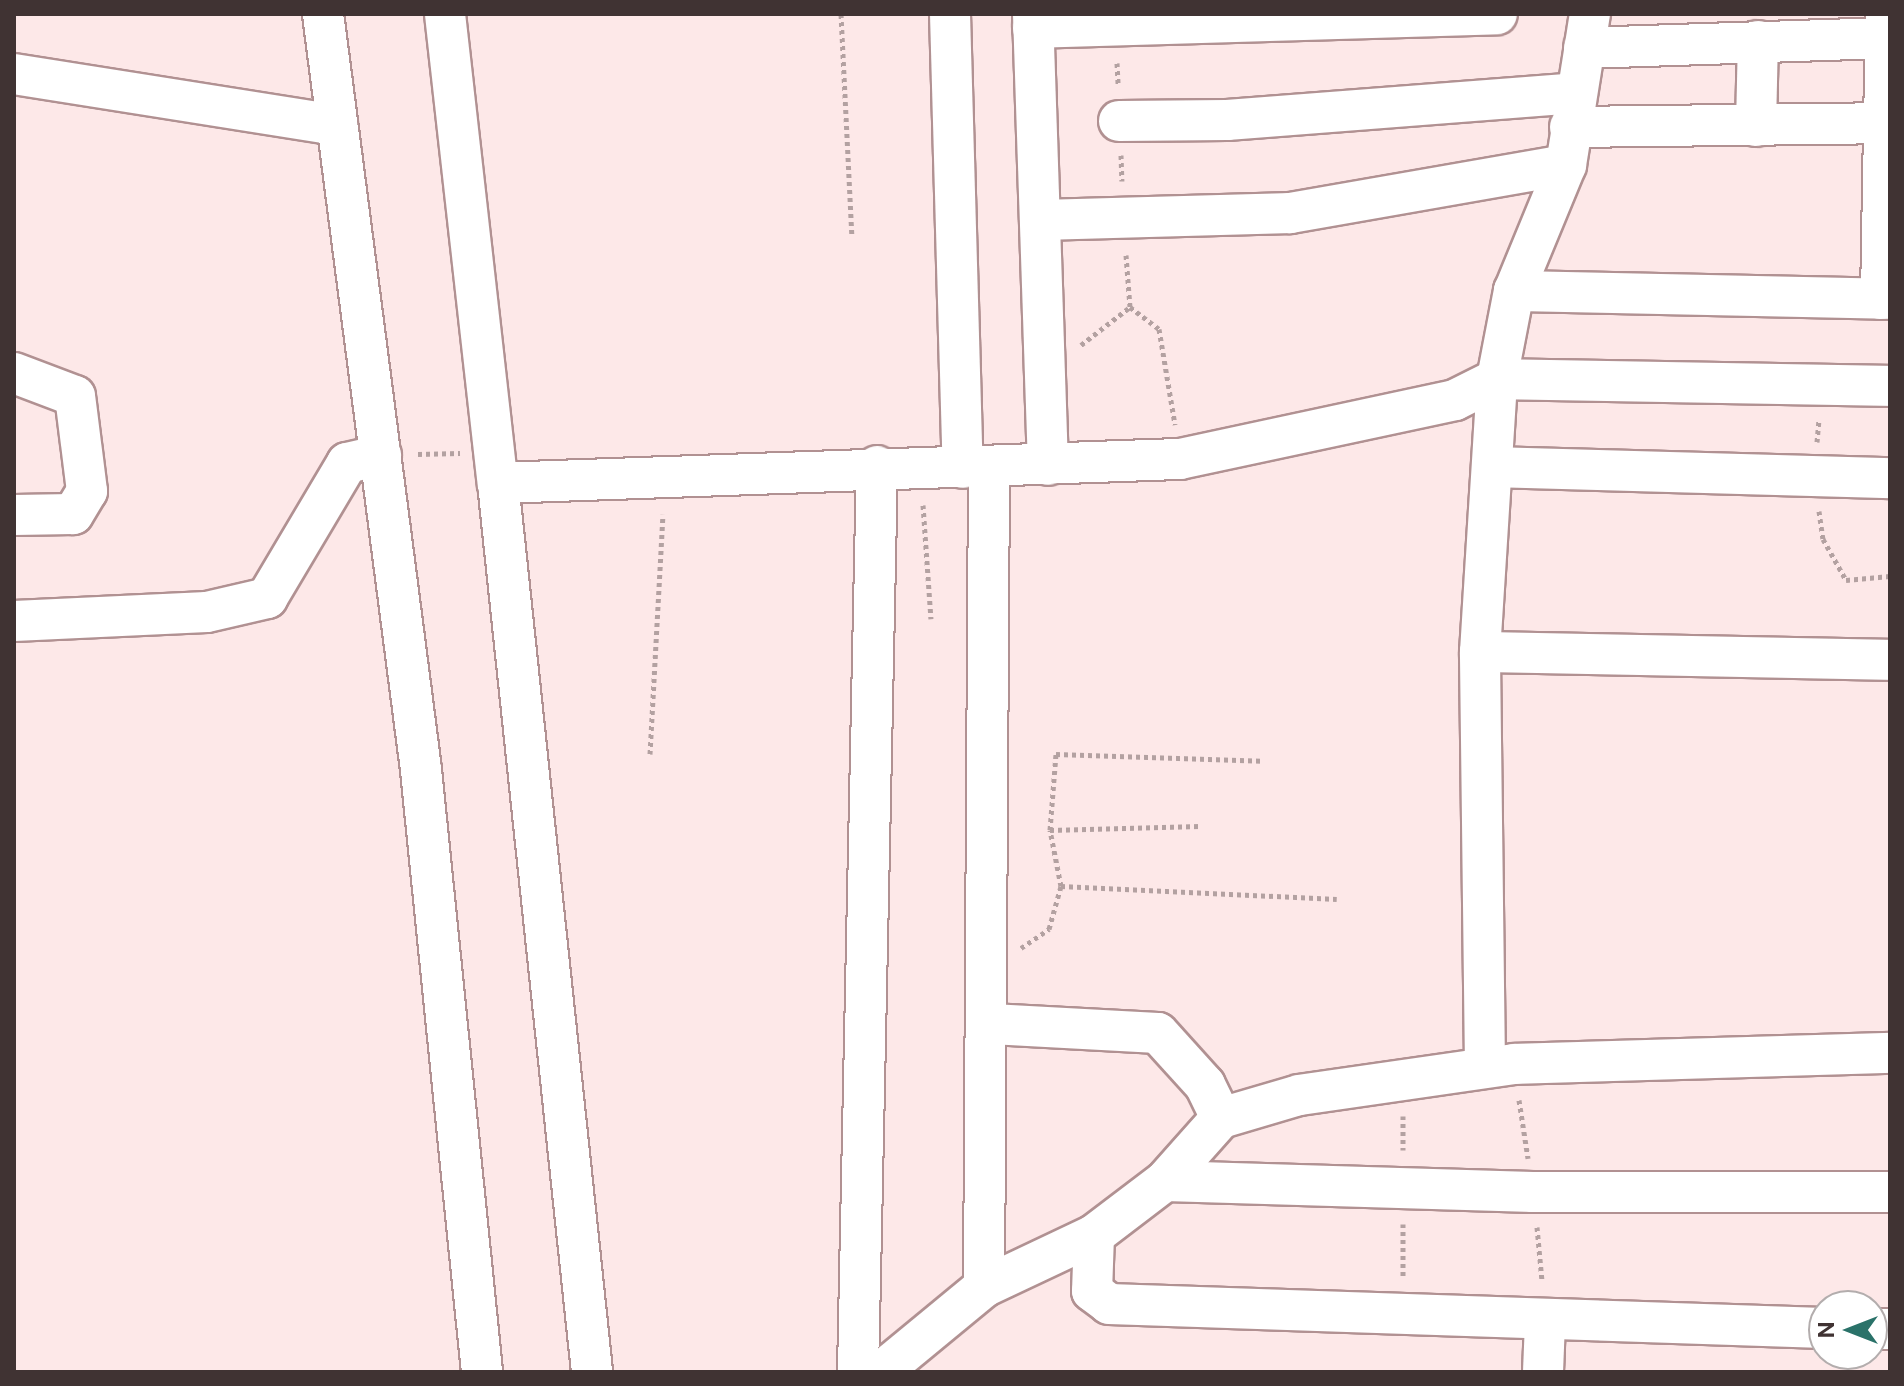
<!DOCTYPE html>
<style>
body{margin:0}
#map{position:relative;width:1904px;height:1386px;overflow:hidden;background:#fde8e8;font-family:"Public Sans",sans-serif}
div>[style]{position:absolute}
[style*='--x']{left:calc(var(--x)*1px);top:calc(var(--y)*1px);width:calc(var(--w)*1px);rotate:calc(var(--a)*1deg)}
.path>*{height:5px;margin-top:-2.5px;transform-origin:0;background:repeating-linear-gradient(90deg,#b3a1a1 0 4px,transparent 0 8px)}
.roads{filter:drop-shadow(2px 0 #b19192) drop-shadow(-2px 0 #b19192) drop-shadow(0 2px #b19192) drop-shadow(0 -2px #b19192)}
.street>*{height:40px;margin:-20px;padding:0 20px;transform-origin:20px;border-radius:20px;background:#fff}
span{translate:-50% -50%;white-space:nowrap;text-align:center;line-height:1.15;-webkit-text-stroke:8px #fff;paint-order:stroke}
.frame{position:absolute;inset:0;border:16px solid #403333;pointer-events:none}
.north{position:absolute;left:1808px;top:1290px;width:80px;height:80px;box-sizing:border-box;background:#fff;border:2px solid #b3adad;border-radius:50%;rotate:270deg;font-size:22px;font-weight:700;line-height:32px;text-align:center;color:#403333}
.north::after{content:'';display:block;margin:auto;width:28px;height:36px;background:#2a7269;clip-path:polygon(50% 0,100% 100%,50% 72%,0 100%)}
</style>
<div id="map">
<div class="path">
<i style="--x:841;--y:14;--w:222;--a:87.2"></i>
<i style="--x:1117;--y:63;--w:22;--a:87"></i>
<i style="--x:1121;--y:155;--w:26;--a:88"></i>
<i style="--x:1126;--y:255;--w:52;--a:85.6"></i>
<i style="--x:1130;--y:307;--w:36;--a:37"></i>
<i style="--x:1159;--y:329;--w:97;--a:80.5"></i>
<i style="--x:1081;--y:345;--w:62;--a:-37.8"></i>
<i style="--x:1817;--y:442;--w:22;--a:-85"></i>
<i style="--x:418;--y:454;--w:42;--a:-1.4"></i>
<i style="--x:923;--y:505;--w:114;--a:86"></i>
<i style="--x:1819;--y:511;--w:28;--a:82"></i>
<i style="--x:1823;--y:539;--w:47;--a:60.7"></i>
<i style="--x:1846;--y:580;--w:44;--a:-5.2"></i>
<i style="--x:650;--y:754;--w:240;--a:-86.9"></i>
<i style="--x:1050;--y:830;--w:150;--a:-1.5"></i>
<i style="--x:1061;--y:886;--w:276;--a:2.7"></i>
<i style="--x:1021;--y:948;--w:34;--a:-34"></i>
<i style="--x:1049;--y:929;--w:45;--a:-74.4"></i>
<i style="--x:1061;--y:886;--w:57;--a:-101.1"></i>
<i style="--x:1050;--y:830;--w:76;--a:-85.5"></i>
<i style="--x:1056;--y:754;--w:206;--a:1.9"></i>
<i style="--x:1519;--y:1100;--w:59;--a:81.2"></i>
<i style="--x:1403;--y:1116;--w:34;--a:90"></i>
<i style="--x:1403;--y:1224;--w:54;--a:90"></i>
<i style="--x:1537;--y:1227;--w:54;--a:84.7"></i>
</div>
<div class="roads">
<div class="street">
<i style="--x:323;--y:14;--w:762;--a:82.61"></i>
<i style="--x:421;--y:770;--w:605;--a:84.21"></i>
<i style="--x:445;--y:14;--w:472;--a:83.6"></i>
<i style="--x:498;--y:483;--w:682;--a:-2.02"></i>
<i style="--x:1180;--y:459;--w:281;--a:-12.1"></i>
<i style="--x:1455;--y:400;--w:47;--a:-26.6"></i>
<i style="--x:1497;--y:379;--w:393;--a:1"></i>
<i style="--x:950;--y:14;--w:454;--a:88.4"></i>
<i style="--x:1033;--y:14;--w:451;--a:88.1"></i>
<i style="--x:1033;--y:28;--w:464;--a:-1.7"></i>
<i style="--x:1584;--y:48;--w:306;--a:-1.9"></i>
<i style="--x:14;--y:74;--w:327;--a:9"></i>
<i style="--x:1119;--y:121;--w:108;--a:-0.5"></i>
<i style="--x:1227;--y:120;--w:350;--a:-4.4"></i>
<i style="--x:1756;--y:126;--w:85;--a:-88.7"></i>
<i style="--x:1570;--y:127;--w:320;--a:-0.7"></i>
<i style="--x:1043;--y:220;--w:247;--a:-1.6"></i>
<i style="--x:1290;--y:213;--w:280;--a:-9.9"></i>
<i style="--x:1514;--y:291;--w:376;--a:1.2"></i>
<i style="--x:1881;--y:299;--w:285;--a:-89"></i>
<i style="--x:14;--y:373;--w:65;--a:20.7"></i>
<i style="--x:75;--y:396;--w:96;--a:82.8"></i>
<i style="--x:87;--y:491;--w:27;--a:121"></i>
<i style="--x:73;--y:514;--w:59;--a:179"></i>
<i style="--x:1493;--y:467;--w:397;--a:1.6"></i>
<i style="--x:498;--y:483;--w:894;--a:83.96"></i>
<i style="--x:14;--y:621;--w:193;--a:-2.7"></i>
<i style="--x:207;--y:612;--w:62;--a:-13.1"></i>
<i style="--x:267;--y:598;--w:157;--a:-59.3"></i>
<i style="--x:347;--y:463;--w:35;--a:-13"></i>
<i style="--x:1480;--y:652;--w:410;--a:1.1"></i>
<i style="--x:991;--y:1024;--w:167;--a:3.1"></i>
<i style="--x:1158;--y:1033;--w:70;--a:47.9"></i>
<i style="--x:1205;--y:1085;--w:37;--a:64"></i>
<i style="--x:1485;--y:1067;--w:415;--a:-90.7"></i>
<i style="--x:1480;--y:652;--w:274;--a:-86.4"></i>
<i style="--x:1497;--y:379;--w:90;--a:-79.1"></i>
<i style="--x:1514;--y:291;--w:136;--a:-67.6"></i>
<i style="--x:1566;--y:165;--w:153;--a:-81"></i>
<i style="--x:1165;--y:1181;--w:368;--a:1.7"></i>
<i style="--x:1533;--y:1192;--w:357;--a:0"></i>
<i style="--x:1094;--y:1235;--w:56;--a:92"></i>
<i style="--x:1092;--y:1291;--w:21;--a:37"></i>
<i style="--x:1109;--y:1304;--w:715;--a:1.92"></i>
<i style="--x:984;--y:1287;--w:819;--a:-89.65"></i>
<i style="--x:1872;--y:1329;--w:18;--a:0"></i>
<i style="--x:858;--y:1372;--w:906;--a:-88.8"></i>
<i style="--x:881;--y:1372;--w:134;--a:-39.5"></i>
<i style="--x:984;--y:1287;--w:122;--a:-25.3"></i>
<i style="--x:1094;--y:1235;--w:89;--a:-37.3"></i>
<i style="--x:1165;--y:1181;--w:84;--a:-48.4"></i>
<i style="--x:1221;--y:1118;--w:81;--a:-16.4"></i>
<i style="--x:1299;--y:1095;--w:217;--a:-8.2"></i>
<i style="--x:1514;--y:1064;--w:376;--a:-1.7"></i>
<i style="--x:1543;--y:1372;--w:50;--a:-87.7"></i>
</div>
</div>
<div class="frame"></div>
<div class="north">N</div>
</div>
